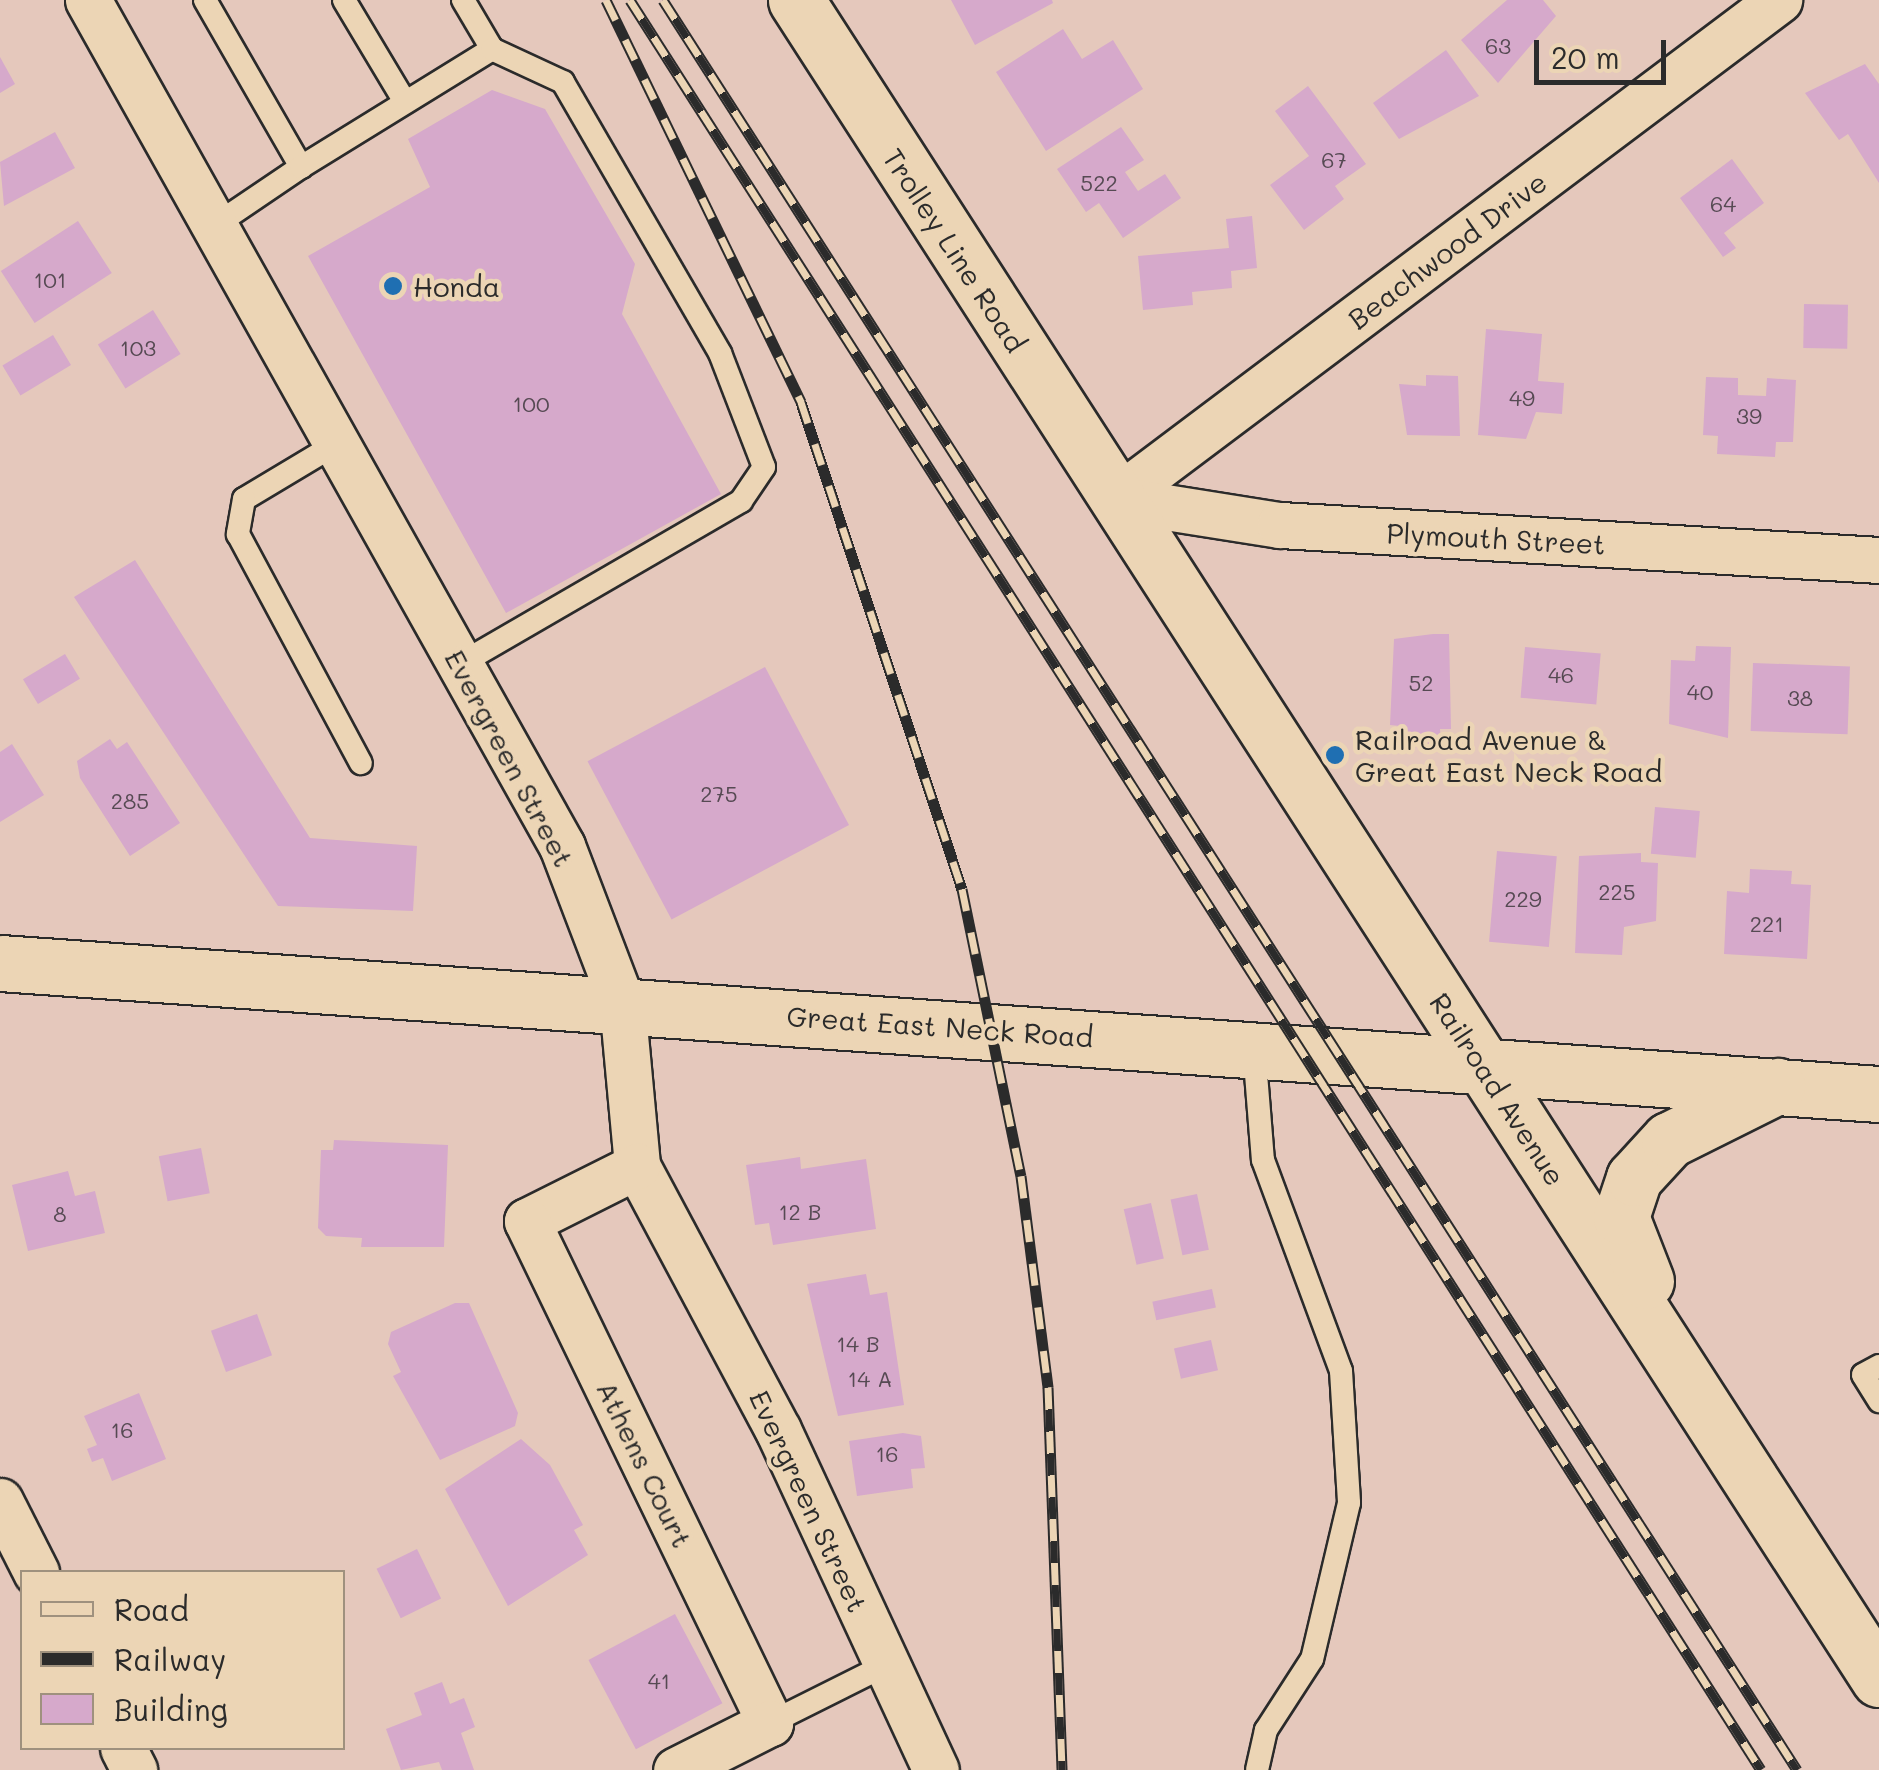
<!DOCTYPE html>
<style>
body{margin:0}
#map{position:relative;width:1879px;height:1770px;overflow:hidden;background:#e5c8bc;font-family:Mali,sans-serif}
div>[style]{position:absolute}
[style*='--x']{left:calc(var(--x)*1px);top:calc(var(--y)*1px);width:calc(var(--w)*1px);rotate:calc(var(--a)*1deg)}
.building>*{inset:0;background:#d6a9cb;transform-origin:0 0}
.roads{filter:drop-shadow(2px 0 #2b2b2b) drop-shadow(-2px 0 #2b2b2b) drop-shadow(0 2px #2b2b2b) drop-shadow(0 -2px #2b2b2b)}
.lane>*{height:22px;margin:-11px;padding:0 11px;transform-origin:11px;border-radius:11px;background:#ecd5b5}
.street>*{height:45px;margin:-22.5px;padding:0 22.5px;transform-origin:22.5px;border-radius:22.5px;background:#ecd5b5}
.secondary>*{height:55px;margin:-27.5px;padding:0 27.5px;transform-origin:27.5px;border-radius:27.5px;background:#ecd5b5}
.rail>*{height:11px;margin-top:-5.5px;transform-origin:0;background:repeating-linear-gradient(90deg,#ecd5b5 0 22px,#2b2b2b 0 44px);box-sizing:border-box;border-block:2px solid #2b2b2b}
.dots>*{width:28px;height:28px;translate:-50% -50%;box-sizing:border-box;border:5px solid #ecd5b5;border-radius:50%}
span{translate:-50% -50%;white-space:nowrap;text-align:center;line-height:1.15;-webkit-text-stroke:9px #ecd5b5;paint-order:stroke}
.number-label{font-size:22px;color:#564a53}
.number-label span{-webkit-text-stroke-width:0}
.street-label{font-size:28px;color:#2b2b2b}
.poi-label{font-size:28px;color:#2b2b2b}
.left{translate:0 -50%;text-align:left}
.legend{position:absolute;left:20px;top:1570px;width:325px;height:180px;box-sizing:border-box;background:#ecd5b5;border:2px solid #9f917e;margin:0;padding:12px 18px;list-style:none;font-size:30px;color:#2b2b2b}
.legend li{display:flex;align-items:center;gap:20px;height:50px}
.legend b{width:50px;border:2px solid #9f917e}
.scale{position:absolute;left:1534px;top:40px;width:132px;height:45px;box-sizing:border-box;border:5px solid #2b2b2b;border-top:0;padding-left:12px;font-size:30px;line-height:35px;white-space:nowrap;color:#2b2b2b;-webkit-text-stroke:8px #ecd5b5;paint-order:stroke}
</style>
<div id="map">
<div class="building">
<i style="clip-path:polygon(951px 0,1052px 0,1053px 3px,975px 45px)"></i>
<i style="clip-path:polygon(1507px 0,1543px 0,1556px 16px,1498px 83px,1461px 40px)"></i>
<i style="clip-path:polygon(1063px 29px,1082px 59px,1113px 40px,1143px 89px,1046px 151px,996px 72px)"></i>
<i style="clip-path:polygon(1446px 50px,1479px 96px,1399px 139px,1373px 103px)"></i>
<i style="clip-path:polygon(0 57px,15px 84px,0 93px)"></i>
<i style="clip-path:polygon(1865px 64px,1879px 84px,1879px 183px,1848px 134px,1839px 140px,1805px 93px)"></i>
<i style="clip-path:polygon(1308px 86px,1366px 164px,1335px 186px,1344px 199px,1304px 230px,1270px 185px,1309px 156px,1275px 111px)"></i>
<i style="clip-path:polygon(492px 90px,545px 109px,635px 264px,622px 314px,721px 494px,506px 613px,308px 256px,430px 187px,408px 139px)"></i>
<i style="clip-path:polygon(1121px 127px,1144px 160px,1125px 172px,1138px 191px,1165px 174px,1181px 198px,1123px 238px,1099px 203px,1086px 212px,1057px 169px)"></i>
<i style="clip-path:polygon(55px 132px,75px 168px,4px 206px,0 162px)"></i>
<i style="clip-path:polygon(1732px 159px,1764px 203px,1724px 233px,1736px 248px,1723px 257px,1680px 198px)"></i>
<i style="clip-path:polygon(1252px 216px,1257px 268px,1231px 271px,1232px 288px,1192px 292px,1193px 305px,1143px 310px,1138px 256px,1229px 248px,1226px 219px)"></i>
<i style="left:78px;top:221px;width:62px;height:92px;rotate:57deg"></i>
<i style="left:1804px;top:304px;width:44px;height:44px;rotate:1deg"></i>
<i style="left:153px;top:310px;width:52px;height:65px;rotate:58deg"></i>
<i style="clip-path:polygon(1486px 329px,1542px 334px,1538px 381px,1564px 383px,1562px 414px,1536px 412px,1526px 439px,1478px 435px)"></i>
<i style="left:53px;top:335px;width:35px;height:59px;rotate:59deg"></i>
<i style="clip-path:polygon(1426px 375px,1458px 376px,1460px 436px,1407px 435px,1399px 384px,1426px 386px)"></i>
<i style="clip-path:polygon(1706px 377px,1738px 378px,1738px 395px,1766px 396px,1767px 378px,1796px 380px,1793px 442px,1776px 442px,1775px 457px,1717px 454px,1718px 436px,1703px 435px)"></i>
<i style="clip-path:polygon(135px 560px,310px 838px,417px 846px,413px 911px,278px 906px,74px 597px)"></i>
<i style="clip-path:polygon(1433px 634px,1449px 634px,1451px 729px,1440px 729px,1441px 744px,1400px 745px,1400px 726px,1390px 725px,1394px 639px)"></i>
<i style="clip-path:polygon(1696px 646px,1731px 647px,1728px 738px,1669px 724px,1671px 660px,1695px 661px)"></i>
<i style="left:1525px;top:647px;width:76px;height:51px;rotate:5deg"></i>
<i style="left:65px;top:654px;width:29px;height:49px;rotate:59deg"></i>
<i style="left:1753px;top:663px;width:97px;height:68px;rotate:2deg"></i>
<i style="left:765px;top:667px;width:179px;height:201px;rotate:62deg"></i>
<i style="clip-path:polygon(110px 739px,117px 749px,127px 742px,180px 823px,130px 856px,80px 778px,77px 761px)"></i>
<i style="clip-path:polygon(12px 744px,44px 795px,0 822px,0 752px)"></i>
<i style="left:1655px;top:807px;width:45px;height:47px;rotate:5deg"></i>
<i style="left:1497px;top:851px;width:60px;height:91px;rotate:5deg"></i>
<i style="clip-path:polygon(1641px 853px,1641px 862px,1658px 863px,1656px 921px,1624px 927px,1622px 955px,1575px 953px,1579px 856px)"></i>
<i style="clip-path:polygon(1750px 869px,1792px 871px,1791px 884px,1811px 885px,1807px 959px,1724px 954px,1727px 891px,1749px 893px)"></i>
<i style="clip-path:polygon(334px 1140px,448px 1145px,444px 1247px,361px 1247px,362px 1238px,326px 1236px,318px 1228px,321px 1150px,333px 1150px)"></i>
<i style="left:201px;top:1148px;width:46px;height:43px;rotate:79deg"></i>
<i style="clip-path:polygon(800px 1157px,801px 1169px,866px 1159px,876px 1229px,773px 1245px,769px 1223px,755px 1225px,746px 1165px)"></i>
<i style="clip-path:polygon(68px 1171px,75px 1196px,95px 1191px,105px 1233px,28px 1251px,12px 1185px)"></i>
<i style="left:1197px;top:1194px;width:57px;height:27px;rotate:78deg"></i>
<i style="left:1151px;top:1203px;width:57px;height:28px;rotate:77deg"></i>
<i style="clip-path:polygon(866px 1274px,870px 1295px,887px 1292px,904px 1405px,838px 1416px,807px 1284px)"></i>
<i style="left:1212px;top:1289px;width:19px;height:61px;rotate:78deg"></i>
<i style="clip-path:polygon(455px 1303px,469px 1303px,518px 1413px,515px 1426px,440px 1460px,393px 1376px,401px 1372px,388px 1344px,391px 1332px)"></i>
<i style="left:257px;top:1314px;width:44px;height:49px;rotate:70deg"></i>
<i style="left:1211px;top:1340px;width:31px;height:38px;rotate:77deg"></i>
<i style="clip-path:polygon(139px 1393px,166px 1459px,112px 1481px,103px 1458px,92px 1462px,87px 1449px,97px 1445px,84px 1416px)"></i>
<i style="clip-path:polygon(903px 1433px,921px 1436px,925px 1468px,911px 1469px,913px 1488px,857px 1496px,849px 1441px)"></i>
<i style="clip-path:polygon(521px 1439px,550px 1465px,583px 1525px,574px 1530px,588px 1555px,508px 1606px,445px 1489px)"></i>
<i style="left:417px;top:1549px;width:55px;height:45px;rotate:64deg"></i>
<i style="left:675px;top:1614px;width:101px;height:98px;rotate:62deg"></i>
<i style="clip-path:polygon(442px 1682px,450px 1704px,464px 1698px,475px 1727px,461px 1733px,474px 1770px,442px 1770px,439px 1762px,401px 1770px,386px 1729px,422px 1715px,414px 1693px)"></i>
</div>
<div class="roads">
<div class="lane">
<i style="--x:205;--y:0;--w:193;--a:60.1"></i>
<i style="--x:301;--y:167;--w:105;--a:145.9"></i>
<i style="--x:344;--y:0;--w:119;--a:59.1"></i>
<i style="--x:301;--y:167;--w:225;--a:-31.7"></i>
<i style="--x:492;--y:49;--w:57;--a:-120.6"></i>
<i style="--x:336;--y:444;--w:107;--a:149.1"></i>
<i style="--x:244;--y:499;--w:36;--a:100"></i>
<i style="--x:238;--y:534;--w:260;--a:61.8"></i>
<i style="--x:460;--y:664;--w:325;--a:-30.1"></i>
<i style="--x:741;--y:501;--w:41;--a:-55.9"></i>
<i style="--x:764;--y:467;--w:122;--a:-111.1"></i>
<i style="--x:720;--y:353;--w:313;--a:-120.1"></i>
<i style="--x:563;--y:82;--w:78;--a:-155.1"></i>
<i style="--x:1254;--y:1049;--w:111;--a:85.4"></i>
<i style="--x:1263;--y:1160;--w:225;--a:69.7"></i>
<i style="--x:1341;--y:1371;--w:132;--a:86.5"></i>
<i style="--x:1349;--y:1503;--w:160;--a:103.3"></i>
<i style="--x:1312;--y:1659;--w:85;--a:122.9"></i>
<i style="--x:1266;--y:1730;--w:41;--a:102.7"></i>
<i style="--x:1879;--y:1366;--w:18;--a:151"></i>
<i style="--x:1863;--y:1375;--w:31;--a:58"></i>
<i style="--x:770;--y:1723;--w:130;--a:-26.6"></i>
</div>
<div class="street">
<i style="--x:88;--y:0;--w:970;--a:60.74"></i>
<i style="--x:562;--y:846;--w:168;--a:69.1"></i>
<i style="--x:622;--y:1003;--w:164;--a:84.7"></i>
<i style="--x:637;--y:1166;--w:299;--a:61.9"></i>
<i style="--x:778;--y:1430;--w:375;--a:65.1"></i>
<i style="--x:1115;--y:499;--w:831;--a:-36.93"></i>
<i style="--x:1115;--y:499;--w:167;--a:9"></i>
<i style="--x:1280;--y:525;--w:600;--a:3.34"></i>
<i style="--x:637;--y:1166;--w:123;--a:153.4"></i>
<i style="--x:527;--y:1221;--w:558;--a:64.17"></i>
<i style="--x:770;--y:1723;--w:105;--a:153.4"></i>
<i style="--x:0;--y:1501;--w:80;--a:63.1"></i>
<i style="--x:123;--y:1748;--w:25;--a:63"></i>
</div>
<div class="secondary">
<i style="--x:796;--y:0;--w:1998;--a:57.18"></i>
<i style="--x:0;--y:963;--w:1884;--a:3.99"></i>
<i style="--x:1646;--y:1281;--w:69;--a:-111.3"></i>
<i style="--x:1621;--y:1217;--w:41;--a:-71.6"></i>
<i style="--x:1634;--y:1178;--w:52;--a:-47.4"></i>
<i style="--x:1669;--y:1140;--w:121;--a:-26.6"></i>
</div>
</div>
<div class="rail">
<i style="--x:606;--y:0;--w:447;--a:64.1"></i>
<i style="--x:801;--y:402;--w:513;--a:71.71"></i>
<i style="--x:962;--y:889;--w:293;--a:78.4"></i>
<i style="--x:1021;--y:1176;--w:213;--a:82.7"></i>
<i style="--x:1048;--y:1387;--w:383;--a:87.9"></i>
<i style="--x:630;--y:0;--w:2100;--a:57.42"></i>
<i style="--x:663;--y:0;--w:2102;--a:57.35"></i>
</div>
<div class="dots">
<i style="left:393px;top:286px;background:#1f6fb2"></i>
<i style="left:1335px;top:755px;background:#1f6fb2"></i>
</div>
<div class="number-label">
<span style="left:1498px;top:46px">63</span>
<span style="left:1334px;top:160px">67</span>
<span style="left:1099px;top:183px">522</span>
<span style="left:1723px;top:204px">64</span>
<span style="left:50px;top:280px">101</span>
<span style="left:138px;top:348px">103</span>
<span style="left:1522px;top:398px">49</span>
<span style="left:531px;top:404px">100</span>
<span style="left:1749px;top:416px">39</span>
<span style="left:1561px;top:675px">46</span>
<span style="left:1421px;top:683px">52</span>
<span style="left:1700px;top:692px">40</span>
<span style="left:1800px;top:698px">38</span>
<span style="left:719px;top:794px">275</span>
<span style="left:130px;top:801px">285</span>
<span style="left:1617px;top:892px">225</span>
<span style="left:1523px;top:899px">229</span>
<span style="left:1767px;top:924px">221</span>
<span style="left:800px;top:1212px">12 B</span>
<span style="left:60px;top:1214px">8</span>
<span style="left:858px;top:1344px">14 B</span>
<span style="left:870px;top:1379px">14 A</span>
<span style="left:122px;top:1430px">16</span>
<span style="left:887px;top:1454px">16</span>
<span style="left:659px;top:1681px">41</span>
</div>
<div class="street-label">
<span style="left:955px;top:250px;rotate:57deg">Trolley Line Road</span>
<span style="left:1447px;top:250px;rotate:-37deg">Beachwood Drive</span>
<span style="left:1496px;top:538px;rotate:3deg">Plymouth Street</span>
<span style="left:510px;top:758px;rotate:62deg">Evergreen Street</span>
<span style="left:940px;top:1026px;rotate:4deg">Great East Neck Road</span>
<span style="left:1498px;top:1089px;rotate:57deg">Railroad Avenue</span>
<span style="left:645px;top:1464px;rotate:64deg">Athens Court</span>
<span style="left:809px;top:1501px;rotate:65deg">Evergreen Street</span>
</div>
<div class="poi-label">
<span class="left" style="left:413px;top:286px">Honda</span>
<span class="left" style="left:1355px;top:755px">Railroad Avenue &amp;<br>Great East Neck Road</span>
</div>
<ul class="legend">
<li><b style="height:12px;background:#ecd5b5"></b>Road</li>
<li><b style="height:12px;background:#2b2b2b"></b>Railway</li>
<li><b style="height:28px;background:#d6a9cb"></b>Building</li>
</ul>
<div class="scale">20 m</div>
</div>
